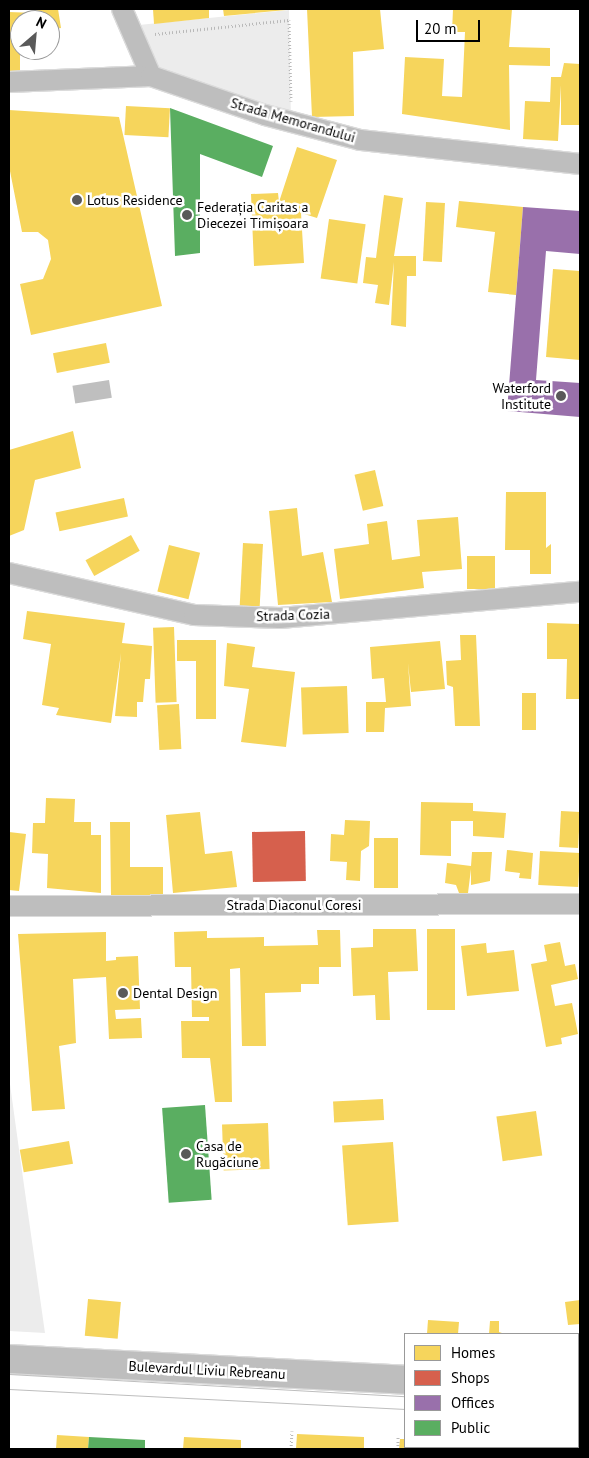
<!DOCTYPE html>
<meta charset="utf-8">
<style>
body{margin:0}
#map{position:relative;width:589px;height:1458px;overflow:hidden;background:#fff;font-family:"PT Sans",sans-serif}
div>[style]{position:absolute}
[style*='--x']{left:calc(var(--x)*1px);top:calc(var(--y)*1px);width:calc(var(--w)*1px);rotate:calc(var(--a)*1deg)}
.green>*{inset:0;background:#ececec}
.water>*{inset:0;background:#bfbfbf;transform-origin:0 0}
.homes>*{inset:0;background:#f6d55c;transform-origin:0 0}
.shops>*{inset:0;background:#d6604d;transform-origin:0 0}
.offices>*{inset:0;background:#9970ab}
.public>*{inset:0;background:#5aae61;transform-origin:0 0}
.path>*{height:3px;margin-top:-1.5px;transform-origin:0;background:repeating-linear-gradient(90deg,#b9b9b9 0 1px,transparent 0 3.5px)}
.roads{filter:drop-shadow(1px 0 #dbdbdb) drop-shadow(-1px 0 #dbdbdb) drop-shadow(0 1px #dbdbdb) drop-shadow(0 -1px #dbdbdb)}
.minor>*{height:20px;margin:-10px;padding:0 10px;transform-origin:10px;border-radius:10px;background:#bebebe}
.primary>*{height:28px;margin:-14px;padding:0 14px;transform-origin:14px;border-radius:14px;background:#bebebe}
.tram>*{height:1px;margin:-0.5px;padding:0 0.5px;transform-origin:0.5px;border-radius:0.5px;background:#bebebe}
.dots>*{width:14px;height:14px;translate:-50% -50%;box-sizing:border-box;border:2px solid #fff;border-radius:50%}
span{translate:-50% -50%;white-space:nowrap;text-align:center;line-height:1.15;-webkit-text-stroke:5px #fff;paint-order:stroke}
.street-label{font-size:14px;color:#000}
.poi-label{font-size:14px;color:#000}
.left{translate:0 -50%;text-align:left}
.right{translate:-100% -50%;text-align:right}
.frame{position:absolute;inset:0;border:10px solid #000;pointer-events:none}
.legend{position:absolute;left:404px;top:1333px;width:175px;height:115px;box-sizing:border-box;background:#fff;border:1px solid #999;margin:0;padding:6px 9px;list-style:none;font-size:15px;color:#000}
.legend li{display:flex;align-items:center;gap:10px;height:25px}
.legend b{width:25px;border:1px solid #999}
.north{position:absolute;left:10px;top:10px;width:50px;height:50px;box-sizing:border-box;background:#fff;border:1px solid #999;border-radius:50%;rotate:27deg;font-size:14px;font-weight:700;line-height:20px;text-align:center;color:#000}
.north::after{content:'';display:block;margin:auto;width:18px;height:22px;background:#595959;clip-path:polygon(50% 0,100% 100%,50% 72%,0 100%)}
.scale{position:absolute;left:416px;top:20px;width:64px;height:22px;box-sizing:border-box;border:2px solid #000;border-top:0;padding-left:6px;font-size:15px;line-height:18px;white-space:nowrap;color:#000;-webkit-text-stroke:4px #fff;paint-order:stroke}
</style>
<div id="map">
<div class="green">
<i style="clip-path:polygon(289px 10px,291px 122px,151px 76px,129px 26px)"></i>
<i style="clip-path:polygon(9px 1077px,22px 1171px,45px 1333px,9px 1331px)"></i>
</div>
<div class="water">
<i style="left:109px;top:380px;width:18px;height:37px;rotate:81deg"></i>
</div>
<div class="homes">
<i style="clip-path:polygon(58px 9px,61px 28px,50px 30px,50px 20px,43px 20px,35px 13px,35px 20px,20px 20px,20px 71px,9px 72px,9px 12px,35px 13px,35px 10px)"></i>
<i style="clip-path:polygon(153px 9px,209px 9px,209px 18px,154px 24px)"></i>
<i style="clip-path:polygon(223px 9px,286px 9px,286px 10px,224px 16px)"></i>
<i style="clip-path:polygon(307px 9px,380px 9px,384px 49px,353px 52px,354px 116px,312px 117px)"></i>
<i style="clip-path:polygon(453px 9px,512px 9px,509px 47px,550px 48px,550px 66px,509px 65px,510px 130px,402px 114px,405px 57px,444px 59px,442px 96px,462px 97px,465px 32px,452px 32px)"></i>
<i style="clip-path:polygon(564px 63px,580px 64px,580px 125px,561px 125px,561px 85px,558px 141px,523px 139px,525px 101px,550px 102px,551px 77px,561px 77px)"></i>
<i style="left:126px;top:106px;width:44px;height:29px;rotate:3deg"></i>
<i style="clip-path:polygon(9px 110px,119px 117px,162px 306px,31px 335px,20px 284px,43px 279px,51px 259px,48px 240px,38px 232px,22px 232px,9px 166px)"></i>
<i style="clip-path:polygon(297px 147px,337px 160px,317px 218px,301px 213px,304px 263px,254px 266px,251px 194px,278px 193px,279px 202px)"></i>
<i style="clip-path:polygon(384px 195px,403px 198px,394px 256px,416px 256px,416px 276px,407px 276px,406px 327px,391px 325px,394px 262px,389px 305px,375px 303px,378px 285px,363px 283px,366px 257px,376px 258px)"></i>
<i style="clip-path:polygon(459px 201px,523px 207px,516px 295px,488px 292px,495px 232px,456px 227px)"></i>
<i style="left:426px;top:202px;width:19px;height:59px;rotate:3deg"></i>
<i style="left:329px;top:219px;width:37px;height:60px;rotate:8deg"></i>
<i style="clip-path:polygon(553px 269px,580px 271px,580px 360px,546px 357px)"></i>
<i style="left:106px;top:343px;width:20px;height:54px;rotate:79deg"></i>
<i style="clip-path:polygon(73px 431px,81px 468px,35px 480px,24px 530px,9px 536px,9px 450px)"></i>
<i style="left:375px;top:470px;width:37px;height:21px;rotate:77deg"></i>
<i style="clip-path:polygon(506px 492px,546px 492px,546px 548px,551px 544px,551px 574px,530px 574px,530px 550px,505px 550px)"></i>
<i style="left:124px;top:498px;width:19px;height:70px;rotate:78deg"></i>
<i style="clip-path:polygon(297px 508px,302px 556px,323px 552px,332px 602px,278px 605px,269px 511px)"></i>
<i style="clip-path:polygon(458px 517px,462px 569px,422px 572px,424px 588px,340px 599px,334px 549px,369px 544px,367px 524px,387px 521px,392px 560px,420px 556px,417px 520px)"></i>
<i style="left:131px;top:535px;width:18px;height:52px;rotate:61deg"></i>
<i style="left:243px;top:543px;width:20px;height:64px;rotate:3deg"></i>
<i style="left:169px;top:545px;width:32px;height:48px;rotate:14deg"></i>
<i style="left:467px;top:556px;width:28px;height:33px"></i>
<i style="clip-path:polygon(27px 611px,125px 623px,122px 643px,152px 646px,150px 679px,145px 679px,143px 702px,137px 702px,137px 717px,115px 716px,121px 653px,111px 723px,56px 715px,59px 708px,42px 705px,51px 644px,23px 639px)"></i>
<i style="clip-path:polygon(547px 623px,580px 624px,580px 699px,566px 699px,567px 659px,547px 659px)"></i>
<i style="left:174px;top:627px;width:75px;height:21px;rotate:88deg"></i>
<i style="clip-path:polygon(460px 635px,476px 635px,480px 726px,455px 726px,453px 687px,447px 685px,446px 661px,461px 660px)"></i>
<i style="clip-path:polygon(177px 640px,216px 640px,216px 719px,196px 719px,196px 661px,177px 661px)"></i>
<i style="clip-path:polygon(440px 641px,445px 689px,411px 692px,408px 663px,411px 706px,385px 708px,384px 732px,366px 732px,366px 702px,386px 702px,384px 678px,372px 679px,370px 647px)"></i>
<i style="clip-path:polygon(227px 643px,255px 647px,252px 667px,295px 672px,286px 747px,241px 742px,249px 689px,224px 686px)"></i>
<i style="left:347px;top:686px;width:47px;height:46px;rotate:88deg"></i>
<i style="left:522px;top:693px;width:14px;height:37px"></i>
<i style="left:179px;top:704px;width:45px;height:22px;rotate:87deg"></i>
<i style="clip-path:polygon(46px 798px,75px 799px,74px 822px,91px 822px,91px 835px,101px 835px,101px 893px,47px 888px,48px 854px,32px 853px,33px 823px,45px 823px)"></i>
<i style="clip-path:polygon(421px 802px,473px 803px,473px 811px,506px 813px,504px 838px,473px 836px,473px 821px,451px 821px,451px 856px,420px 855px)"></i>
<i style="left:561px;top:811px;width:19px;height:36px;rotate:3deg"></i>
<i style="clip-path:polygon(200px 812px,205px 854px,232px 851px,237px 887px,173px 893px,166px 815px)"></i>
<i style="clip-path:polygon(345px 820px,370px 821px,369px 846px,361px 851px,360px 881px,346px 880px,347px 862px,330px 861px,331px 834px,344px 835px)"></i>
<i style="clip-path:polygon(110px 822px,130px 822px,130px 867px,163px 867px,163px 896px,111px 896px)"></i>
<i style="clip-path:polygon(9px 832px,26px 834px,19px 891px,9px 890px)"></i>
<i style="left:374px;top:838px;width:24px;height:50px"></i>
<i style="clip-path:polygon(507px 850px,533px 853px,531px 879px,519px 878px,520px 873px,505px 871px)"></i>
<i style="left:540px;top:851px;width:40px;height:34px;rotate:3deg"></i>
<i style="clip-path:polygon(472px 852px,492px 852px,490px 881px,471px 885px,471px 869px,468px 893px,459px 893px,456px 885px,445px 883px,447px 863px,471px 866px)"></i>
<i style="clip-path:polygon(373px 929px,416px 929px,418px 971px,388px 972px,390px 1020px,376px 1020px,375px 995px,353px 996px,351px 948px,373px 947px)"></i>
<i style="left:427px;top:929px;width:28px;height:81px"></i>
<i style="clip-path:polygon(317px 930px,340px 930px,341px 967px,319px 967px,319px 984px,301px 984px,301px 992px,265px 993px,266px 1046px,242px 1046px,240px 968px,230px 969px,232px 1102px,215px 1102px,210px 1058px,182px 1058px,181px 1021px,209px 1021px,209px 1017px,192px 1017px,191px 967px,175px 967px,174px 932px,207px 931px,207px 938px,264px 937px,264px 946px,318px 945px)"></i>
<i style="clip-path:polygon(106px 932px,106px 961px,116px 960px,116px 957px,138px 956px,140px 1009px,115px 1010px,116px 1019px,141px 1018px,142px 1038px,109px 1039px,106px 977px,73px 979px,76px 1043px,59px 1046px,65px 1109px,32px 1111px,18px 934px)"></i>
<i style="clip-path:polygon(560px 942px,565px 966px,575px 964px,578px 979px,551px 985px,555px 1006px,572px 1003px,578px 1034px,561px 1038px,562px 1044px,546px 1047px,531px 964px,547px 961px,544px 945px)"></i>
<i style="clip-path:polygon(486px 943px,487px 953px,514px 950px,519px 991px,467px 996px,461px 946px)"></i>
<i style="left:383px;top:1099px;width:21px;height:50px;rotate:87deg"></i>
<i style="left:536px;top:1111px;width:45px;height:40px;rotate:82deg"></i>
<i style="left:268px;top:1123px;width:46px;height:46px;rotate:88deg"></i>
<i style="left:69px;top:1141px;width:23px;height:50px;rotate:80deg"></i>
<i style="left:393px;top:1142px;width:80px;height:51px;rotate:86deg"></i>
<i style="left:88px;top:1299px;width:33px;height:37px;rotate:5deg"></i>
<i style="clip-path:polygon(580px 1300px,580px 1324px,568px 1325px,565px 1302px)"></i>
<i style="clip-path:polygon(428px 1320px,459px 1322px,458px 1334px,427px 1334px)"></i>
<i style="clip-path:polygon(490px 1321px,499px 1321px,499px 1332px,505px 1334px,489px 1334px)"></i>
<i style="clip-path:polygon(297px 1434px,364px 1437px,364px 1449px,296px 1449px)"></i>
<i style="clip-path:polygon(57px 1435px,89px 1437px,88px 1449px,56px 1449px)"></i>
<i style="clip-path:polygon(184px 1437px,241px 1440px,241px 1449px,183px 1449px)"></i>
<i style="clip-path:polygon(400px 1439px,405px 1439px,405px 1447px,467px 1447px,467px 1449px,399px 1449px)"></i>
</div>
<div class="shops">
<i style="left:305px;top:831px;width:50px;height:53px;rotate:89deg"></i>
</div>
<div class="offices">
<i style="clip-path:polygon(523px 207px,580px 211px,580px 254px,546px 251px,536px 380px,580px 383px,580px 417px,507px 411px)"></i>
</div>
<div class="public">
<i style="clip-path:polygon(170px 108px,273px 146px,262px 177px,200px 154px,200px 253px,175px 256px)"></i>
<i style="left:205px;top:1105px;width:95px;height:43px;rotate:86deg"></i>
<i style="clip-path:polygon(89px 1437px,145px 1440px,145px 1449px,88px 1449px)"></i>
</div>
<div class="path">
<i style="--x:155;--y:34;--w:135;--a:-6"></i>
<i style="--x:289;--y:20;--w:81;--a:88.6"></i>
<i style="--x:291;--y:1449;--w:18;--a:-87"></i>
<i style="--x:398;--y:1449;--w:12;--a:-90"></i>
</div>
<div class="roads">
<div class="minor">
<i style="--x:122;--y:9;--w:73;--a:66.6"></i>
<i style="--x:9;--y:82;--w:142;--a:-2.4"></i>
<i style="--x:151;--y:76;--w:120;--a:18.9"></i>
<i style="--x:265;--y:115;--w:98;--a:14.7"></i>
<i style="--x:360;--y:140;--w:221;--a:6.2"></i>
<i style="--x:9;--y:573;--w:190;--a:12.8"></i>
<i style="--x:194;--y:615;--w:86;--a:2"></i>
<i style="--x:280;--y:618;--w:301;--a:-5"></i>
<i style="--x:9;--y:906;--w:571;--a:-0.2"></i>
</div>
<div class="primary">
<i style="--x:9;--y:1359;--w:397;--a:3"></i>
<i style="--x:578;--y:1389;--w:2;--a:0"></i>
</div>
</div>
<div class="tram">
<i style="--x:9;--y:1374;--w:397;--a:3.2"></i>
<i style="--x:9;--y:1389;--w:397;--a:2.9"></i>
<i style="--x:578;--y:1404;--w:2;--a:27"></i>
<i style="--x:578;--y:1414;--w:2;--a:0"></i>
</div>
<div class="dots">
<i style="left:77px;top:200px;background:#595959"></i>
<i style="left:187px;top:215px;background:#595959"></i>
<i style="left:561px;top:396px;background:#595959"></i>
<i style="left:123px;top:993px;background:#595959"></i>
<i style="left:186px;top:1154px;background:#595959"></i>
</div>
<div class="street-label">
<span style="left:293px;top:120px;rotate:16deg">Strada Memorandului</span>
<span style="left:293px;top:615px;rotate:-2deg">Strada Cozia</span>
<span style="left:294px;top:905px">Strada Diaconul Coresi</span>
<span style="left:207px;top:1370px;rotate:3deg">Bulevardul Liviu Rebreanu</span>
</div>
<div class="poi-label">
<span class="left" style="left:87px;top:200px">Lotus Residence</span>
<span class="left" style="left:197px;top:215px">Federația Caritas a<br>Diecezei Timișoara</span>
<span class="right" style="left:551px;top:396px">Waterford<br>Institute</span>
<span class="left" style="left:133px;top:993px">Dental Design</span>
<span class="left" style="left:196px;top:1154px">Casa de<br>Rugăciune</span>
</div>
<div class="frame"></div>
<ul class="legend">
<li><b style="height:14px;background:#f6d55c"></b>Homes</li>
<li><b style="height:14px;background:#d6604d"></b>Shops</li>
<li><b style="height:14px;background:#9970ab"></b>Offices</li>
<li><b style="height:14px;background:#5aae61"></b>Public</li>
</ul>
<div class="north">N</div>
<div class="scale">20 m</div>
</div>
